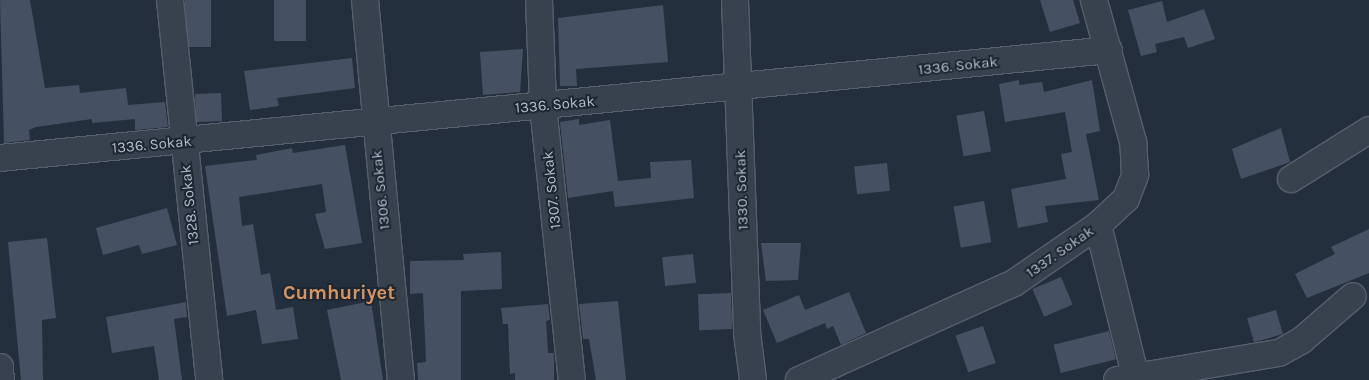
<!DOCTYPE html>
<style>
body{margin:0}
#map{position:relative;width:1369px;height:380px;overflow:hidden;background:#242f3e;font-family:Karla,sans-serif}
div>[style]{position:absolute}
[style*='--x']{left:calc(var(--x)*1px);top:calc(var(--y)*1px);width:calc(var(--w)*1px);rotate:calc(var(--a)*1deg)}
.building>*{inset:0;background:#455162;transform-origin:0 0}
.roads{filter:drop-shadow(1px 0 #565f6c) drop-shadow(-1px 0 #565f6c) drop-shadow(0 1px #565f6c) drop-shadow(0 -1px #565f6c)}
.minor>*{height:26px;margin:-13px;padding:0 13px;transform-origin:13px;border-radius:13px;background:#38414e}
span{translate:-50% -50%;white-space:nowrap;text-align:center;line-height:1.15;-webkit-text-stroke:4px #1d2633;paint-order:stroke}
.street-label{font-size:15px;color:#b4bcc9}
.district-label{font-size:20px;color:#d59563;font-weight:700}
</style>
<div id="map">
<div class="building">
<i style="clip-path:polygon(0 0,30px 0,45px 88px,79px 85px,80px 93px,126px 88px,128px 105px,165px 102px,168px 127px,135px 130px,135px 119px,92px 123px,92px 119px,36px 127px,29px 130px,30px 140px,4px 143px)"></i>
<i style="left:185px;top:0;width:26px;height:47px"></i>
<i style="left:274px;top:0;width:32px;height:41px"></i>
<i style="clip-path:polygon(1040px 0,1073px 0,1080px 23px,1050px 32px)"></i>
<i style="clip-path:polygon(1162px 1px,1167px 22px,1204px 9px,1215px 39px,1188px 48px,1184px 37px,1155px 44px,1157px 52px,1141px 56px,1128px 10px)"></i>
<i style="clip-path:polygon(663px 5px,668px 62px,576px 69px,577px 86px,560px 86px,558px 18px)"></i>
<i style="clip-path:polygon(523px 49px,520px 92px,483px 95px,480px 52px)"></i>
<i style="clip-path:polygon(352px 58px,355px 88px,277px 98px,279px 106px,250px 110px,244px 71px)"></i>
<i style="clip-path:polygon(1019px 80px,1019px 85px,1042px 82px,1044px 92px,1092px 80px,1100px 131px,1086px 134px,1099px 200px,1045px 206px,1048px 222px,1018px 228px,1011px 189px,1066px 179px,1061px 154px,1072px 152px,1065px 112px,1005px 122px,999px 84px)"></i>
<i style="left:221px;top:93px;width:28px;height:26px;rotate:88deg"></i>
<i style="left:984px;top:111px;width:41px;height:28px;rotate:80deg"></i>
<i style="clip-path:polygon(579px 119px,579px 125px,610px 120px,618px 181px,651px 178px,650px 162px,691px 160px,694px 198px,615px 207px,613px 191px,568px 198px,560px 122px)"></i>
<i style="clip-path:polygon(1281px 128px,1290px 162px,1241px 179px,1232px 149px)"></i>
<i style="clip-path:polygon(345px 145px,362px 243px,325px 249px,315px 214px,326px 212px,322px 184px,239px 197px,242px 226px,253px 224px,261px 275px,270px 273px,276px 310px,293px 307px,298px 339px,262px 344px,256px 310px,227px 316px,205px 166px,257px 160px,256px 155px,292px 148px,293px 153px)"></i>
<i style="left:887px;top:163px;width:28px;height:33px;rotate:84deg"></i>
<i style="left:984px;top:201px;width:42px;height:31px;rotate:80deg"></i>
<i style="clip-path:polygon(167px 208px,177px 245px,142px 254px,139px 245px,103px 255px,96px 228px)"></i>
<i style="clip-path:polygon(1369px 229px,1369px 273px,1307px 298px,1295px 274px,1335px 254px,1331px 247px)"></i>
<i style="clip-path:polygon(47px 238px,56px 318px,42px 320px,43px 380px,21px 380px,8px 242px)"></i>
<i style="clip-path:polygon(761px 243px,801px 243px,798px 280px,766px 281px)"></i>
<i style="clip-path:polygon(501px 252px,502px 289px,461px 291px,461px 380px,418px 380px,417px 363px,426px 362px,423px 293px,410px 294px,410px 261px,464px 260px,463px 254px)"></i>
<i style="left:693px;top:254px;width:29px;height:31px;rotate:84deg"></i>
<i style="left:1061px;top:277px;width:30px;height:31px;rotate:67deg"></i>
<i style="clip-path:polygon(849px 292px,866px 333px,841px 345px,833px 326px,827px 329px,825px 323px,777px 343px,763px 310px,799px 295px,805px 310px)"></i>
<i style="left:731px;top:293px;width:36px;height:33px;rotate:88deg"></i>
<i style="clip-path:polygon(371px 301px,383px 380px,341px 380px,327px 310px)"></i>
<i style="clip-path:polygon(618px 301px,626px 380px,596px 380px,589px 339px,583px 339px,579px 304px)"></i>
<i style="clip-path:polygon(186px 302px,187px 317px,174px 319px,182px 380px,159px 380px,154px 346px,112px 353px,106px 317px)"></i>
<i style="clip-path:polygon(548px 304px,550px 320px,546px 321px,548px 353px,554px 353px,554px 380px,515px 380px,515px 373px,510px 374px,508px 324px,503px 324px,501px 308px)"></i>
<i style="left:1276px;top:310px;width:25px;height:30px;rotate:74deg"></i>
<i style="left:983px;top:326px;width:39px;height:29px;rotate:71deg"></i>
<i style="left:1109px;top:331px;width:29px;height:57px;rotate:76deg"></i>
</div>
<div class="roads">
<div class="minor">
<i style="--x:170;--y:0;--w:382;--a:84.1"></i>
<i style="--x:365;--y:0;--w:382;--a:84.6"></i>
<i style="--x:539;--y:0;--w:106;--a:87.8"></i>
<i style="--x:543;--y:106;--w:276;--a:84"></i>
<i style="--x:735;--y:0;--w:333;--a:87.9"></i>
<i style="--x:747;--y:333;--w:47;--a:82.7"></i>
<i style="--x:0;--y:158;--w:1114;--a:-5.56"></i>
<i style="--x:1291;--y:179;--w:92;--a:-32.1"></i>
<i style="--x:1098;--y:225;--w:154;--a:76.1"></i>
<i style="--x:0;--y:367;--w:13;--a:86"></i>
<i style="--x:799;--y:380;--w:236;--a:-24.3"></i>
<i style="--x:1014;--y:283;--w:102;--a:-34.6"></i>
<i style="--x:1098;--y:225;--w:38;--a:-43"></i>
<i style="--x:1126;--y:199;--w:26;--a:-69"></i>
<i style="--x:1135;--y:175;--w:33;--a:-93"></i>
<i style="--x:1133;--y:142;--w:147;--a:-105.4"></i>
<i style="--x:1117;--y:380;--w:164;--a:-9.5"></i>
<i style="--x:1279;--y:353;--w:26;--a:-29"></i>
<i style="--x:1302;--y:340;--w:67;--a:-40.8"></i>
</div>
</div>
<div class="street-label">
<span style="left:958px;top:66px;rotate:-6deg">1336. Sokak</span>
<span style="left:555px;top:105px;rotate:-5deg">1336. Sokak</span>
<span style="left:152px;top:145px;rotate:-5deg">1336. Sokak</span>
<span style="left:381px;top:190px;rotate:-96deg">1306. Sokak</span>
<span style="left:552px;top:190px;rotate:-96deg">1307. Sokak</span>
<span style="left:742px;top:190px;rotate:-92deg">1330. Sokak</span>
<span style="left:190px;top:205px;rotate:-96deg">1328. Sokak</span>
<span style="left:1060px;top:252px;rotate:-35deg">1337. Sokak</span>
</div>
<div class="district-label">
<span style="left:339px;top:292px">Cumhuriyet</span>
</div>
</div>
